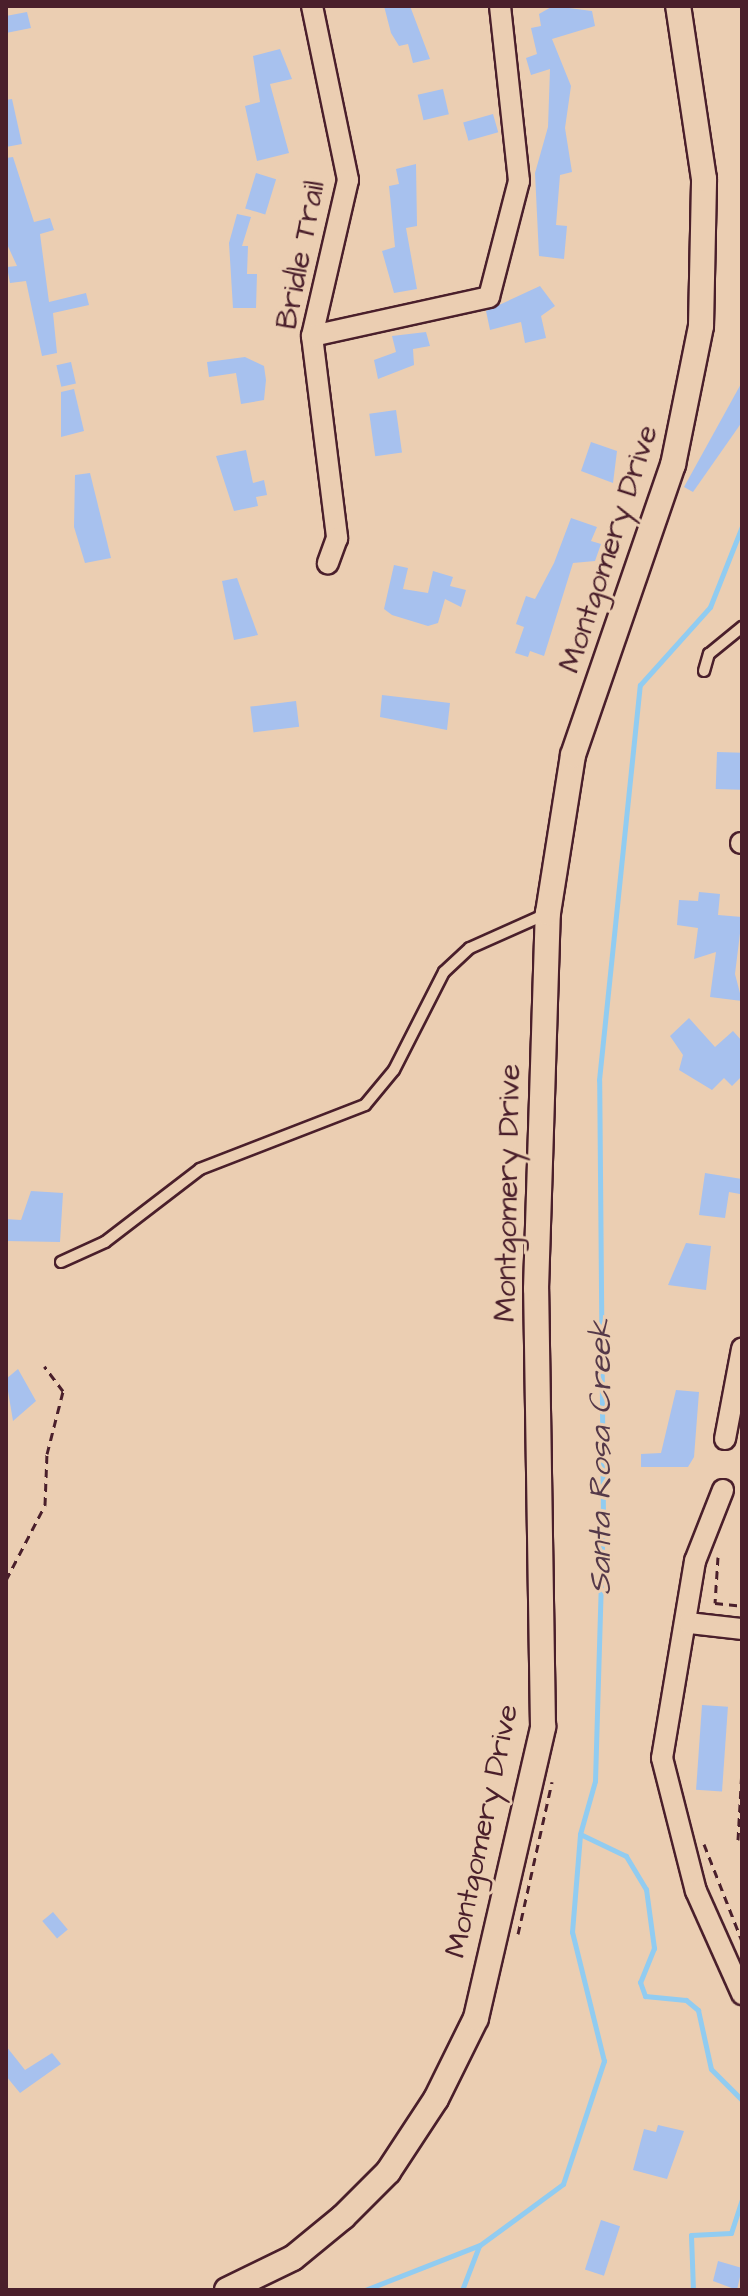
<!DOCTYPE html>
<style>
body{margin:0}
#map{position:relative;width:748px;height:2296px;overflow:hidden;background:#ebceb2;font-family:"Architects Daughter",sans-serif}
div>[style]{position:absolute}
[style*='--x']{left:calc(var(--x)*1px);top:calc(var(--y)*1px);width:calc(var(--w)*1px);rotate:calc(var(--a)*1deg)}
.stream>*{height:5px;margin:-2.5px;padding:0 2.5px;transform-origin:2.5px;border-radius:2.5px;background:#91ccf1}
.building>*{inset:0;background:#a7c1ee;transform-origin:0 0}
.path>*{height:3px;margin-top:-1.5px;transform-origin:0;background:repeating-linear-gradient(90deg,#4a1f2b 0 8px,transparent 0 14px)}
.roads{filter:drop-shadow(2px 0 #4a1f2b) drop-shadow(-2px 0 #4a1f2b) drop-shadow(0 2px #4a1f2b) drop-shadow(0 -2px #4a1f2b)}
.service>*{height:10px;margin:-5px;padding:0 5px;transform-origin:5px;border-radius:5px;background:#ebceb2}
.minor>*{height:20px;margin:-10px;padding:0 10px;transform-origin:10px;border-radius:10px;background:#ebceb2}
.tertiary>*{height:24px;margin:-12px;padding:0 12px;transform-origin:12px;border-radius:12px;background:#ebceb2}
span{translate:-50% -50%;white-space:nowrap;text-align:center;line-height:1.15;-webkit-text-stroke:6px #ebceb2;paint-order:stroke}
.street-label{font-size:30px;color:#4a1f2b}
.water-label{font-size:32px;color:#553949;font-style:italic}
.frame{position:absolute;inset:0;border:8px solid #4a1f2b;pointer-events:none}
</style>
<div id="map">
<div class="stream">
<i style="--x:580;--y:1834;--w:51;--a:25.6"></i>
<i style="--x:626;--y:1856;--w:39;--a:59"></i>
<i style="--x:646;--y:1889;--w:60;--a:82.3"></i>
<i style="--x:654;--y:1948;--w:37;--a:112"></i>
<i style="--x:640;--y:1982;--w:15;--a:70"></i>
<i style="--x:645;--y:1996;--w:41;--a:5.6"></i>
<i style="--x:686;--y:2000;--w:16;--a:40"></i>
<i style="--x:698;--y:2010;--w:60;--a:77.6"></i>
<i style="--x:711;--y:2069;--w:44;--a:45"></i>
<i style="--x:365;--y:2290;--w:123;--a:-21.4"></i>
<i style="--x:480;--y:2245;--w:103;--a:-36.3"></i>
<i style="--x:563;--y:2184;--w:130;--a:-71.6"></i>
<i style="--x:604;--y:2061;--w:133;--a:-103.9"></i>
<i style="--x:572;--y:1932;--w:98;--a:-85.3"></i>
<i style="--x:580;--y:1834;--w:55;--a:-74.2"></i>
<i style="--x:595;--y:1781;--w:263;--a:-88.3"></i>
<i style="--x:603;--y:1518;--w:438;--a:-90.5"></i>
<i style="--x:599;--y:1080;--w:397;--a:-84.1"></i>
<i style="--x:640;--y:685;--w:105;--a:-48.1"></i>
<i style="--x:710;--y:607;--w:87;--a:-68.4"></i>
<i style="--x:462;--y:2290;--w:47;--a:-68.9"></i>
<i style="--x:693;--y:2290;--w:55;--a:-92.1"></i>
<i style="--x:691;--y:2235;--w:40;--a:-2.9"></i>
<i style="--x:731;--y:2233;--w:35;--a:-72"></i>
</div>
<div class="building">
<i style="clip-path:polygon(384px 6px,410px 6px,430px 59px,413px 63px,408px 44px,399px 46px,391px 33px)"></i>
<i style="clip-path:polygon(553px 6px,592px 11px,595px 26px,552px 39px,571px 86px,565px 128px,572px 172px,560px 175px,556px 225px,567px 226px,564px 259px,539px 256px,535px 173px,548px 127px,550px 69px,531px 75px,526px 58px,537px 54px,531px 28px,541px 26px,539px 14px)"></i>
<i style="clip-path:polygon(27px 12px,31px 28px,6px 33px,6px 16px)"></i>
<i style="clip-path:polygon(280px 49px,292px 79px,270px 84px,289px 153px,257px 161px,245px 106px,260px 102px,253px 56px)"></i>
<i style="left:443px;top:89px;width:26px;height:26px;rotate:77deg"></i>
<i style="clip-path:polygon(12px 99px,22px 144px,6px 147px,6px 100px)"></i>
<i style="left:493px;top:114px;width:19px;height:31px;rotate:74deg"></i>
<i style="clip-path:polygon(13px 157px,34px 222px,50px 218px,54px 230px,40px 234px,49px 302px,86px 293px,89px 305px,53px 313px,57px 353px,42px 356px,26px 281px,10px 283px,7px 267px,17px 266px,6px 242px,6px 158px)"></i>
<i style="clip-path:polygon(416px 164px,417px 226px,406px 228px,417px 289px,394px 293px,382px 251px,395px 247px,389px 186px,399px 184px,396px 169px)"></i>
<i style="left:256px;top:173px;width:21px;height:37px;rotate:17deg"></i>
<i style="clip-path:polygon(237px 214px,251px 217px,242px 246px,248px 246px,247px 274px,257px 274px,256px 308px,233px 308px,229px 243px)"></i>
<i style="clip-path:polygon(540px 286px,555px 306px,541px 316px,546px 338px,525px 343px,521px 322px,490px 330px,486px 311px)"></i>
<i style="clip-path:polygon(426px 332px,430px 346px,413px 349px,414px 365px,378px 379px,374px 360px,396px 352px,392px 336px)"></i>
<i style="clip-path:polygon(245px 357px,264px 366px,266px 380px,264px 400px,241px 404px,236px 373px,209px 377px,207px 362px)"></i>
<i style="left:71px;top:362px;width:22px;height:15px;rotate:77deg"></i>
<i style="clip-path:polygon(742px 382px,742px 422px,693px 492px,684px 487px)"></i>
<i style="clip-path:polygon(74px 389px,84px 431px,61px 437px,61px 392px)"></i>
<i style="left:396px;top:410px;width:43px;height:27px;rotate:82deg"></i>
<i style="clip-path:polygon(591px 442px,617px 451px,613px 483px,581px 471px)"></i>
<i style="clip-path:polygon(246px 450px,253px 483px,264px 480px,267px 495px,256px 497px,258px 506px,234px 511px,216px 456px)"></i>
<i style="clip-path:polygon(90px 473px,111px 558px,85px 563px,74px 527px,75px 475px)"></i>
<i style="clip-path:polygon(571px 518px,597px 527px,591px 541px,601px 544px,595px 561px,573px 563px,544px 656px,530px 651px,528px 657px,515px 653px,524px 627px,516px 624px,526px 596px,535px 599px,554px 563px)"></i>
<i style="clip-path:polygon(394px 565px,408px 568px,403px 589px,428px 593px,433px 571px,453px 577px,450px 586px,466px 590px,461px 607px,445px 599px,438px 623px,428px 626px,392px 615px,384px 609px)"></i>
<i style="clip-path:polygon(237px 578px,258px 635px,234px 640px,222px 581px)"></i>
<i style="clip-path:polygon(382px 695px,450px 703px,447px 730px,380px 717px)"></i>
<i style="left:296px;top:701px;width:26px;height:46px;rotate:83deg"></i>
<i style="left:717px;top:752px;width:25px;height:37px;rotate:2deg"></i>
<i style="clip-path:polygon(699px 892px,720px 894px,718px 915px,742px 917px,735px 974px,742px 1001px,710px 997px,716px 952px,694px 959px,698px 928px,677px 925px,679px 900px,698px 901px)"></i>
<i style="clip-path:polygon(689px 1018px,715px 1047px,733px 1031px,742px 1041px,742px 1076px,732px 1086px,724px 1078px,712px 1090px,679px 1070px,683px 1055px,670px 1036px)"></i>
<i style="clip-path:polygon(705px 1173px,742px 1179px,740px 1194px,729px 1192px,725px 1218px,699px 1215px)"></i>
<i style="clip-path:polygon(31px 1191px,63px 1193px,60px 1242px,6px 1241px,6px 1219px,21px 1220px)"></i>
<i style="clip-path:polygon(686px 1243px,711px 1246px,706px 1290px,668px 1285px)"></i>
<i style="clip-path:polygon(18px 1369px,36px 1401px,13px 1421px,6px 1379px)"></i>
<i style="clip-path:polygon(676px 1390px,699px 1392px,694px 1457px,688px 1467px,641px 1467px,641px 1454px,661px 1453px)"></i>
<i style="left:702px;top:1705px;width:26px;height:85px;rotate:4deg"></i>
<i style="left:53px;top:1912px;width:23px;height:14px;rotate:50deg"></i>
<i style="clip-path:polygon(6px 2046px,25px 2070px,52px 2053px,61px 2064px,20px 2093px,6px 2076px)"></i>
<i style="clip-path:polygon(658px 2125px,684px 2131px,667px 2179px,633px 2170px,644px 2129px,656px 2132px)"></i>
<i style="left:601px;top:2220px;width:20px;height:52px;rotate:18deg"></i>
<i style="clip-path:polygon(718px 2261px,742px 2268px,737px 2290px,713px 2281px)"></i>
</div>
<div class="path">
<i style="--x:718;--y:1557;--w:46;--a:93.7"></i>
<i style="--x:715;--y:1603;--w:27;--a:6"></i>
<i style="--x:6;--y:1580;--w:85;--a:-62.5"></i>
<i style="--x:45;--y:1505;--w:51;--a:-87.8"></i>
<i style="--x:47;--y:1454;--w:65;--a:-75.7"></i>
<i style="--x:63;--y:1391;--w:31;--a:-127"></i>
<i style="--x:738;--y:1840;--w:72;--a:-86.8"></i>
<i style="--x:704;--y:1844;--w:104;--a:68.6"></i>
<i style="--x:518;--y:1934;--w:156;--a:-77.4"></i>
</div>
<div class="roads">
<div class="service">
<i style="--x:704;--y:671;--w:18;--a:-74"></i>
<i style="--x:709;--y:654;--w:43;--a:-39.3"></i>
<i style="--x:61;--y:1262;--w:48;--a:-24.4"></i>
<i style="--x:105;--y:1242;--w:120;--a:-37.5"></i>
<i style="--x:200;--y:1169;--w:177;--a:-21.2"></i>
<i style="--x:365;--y:1105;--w:45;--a:-50.4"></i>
<i style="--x:394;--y:1070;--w:110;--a:-63"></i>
<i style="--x:444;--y:972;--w:35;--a:-43"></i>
<i style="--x:470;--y:948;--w:83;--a:-24.1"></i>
</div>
<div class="minor">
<i style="--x:312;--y:6;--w:178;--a:78.3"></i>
<i style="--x:348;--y:180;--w:160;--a:103"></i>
<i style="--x:312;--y:336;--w:204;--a:82.9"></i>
<i style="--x:337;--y:538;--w:27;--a:110"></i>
<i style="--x:312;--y:336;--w:181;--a:-12.4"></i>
<i style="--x:489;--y:297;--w:120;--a:-75.5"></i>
<i style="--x:519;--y:181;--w:176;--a:-96.2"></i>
<i style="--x:741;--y:843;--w:1;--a:0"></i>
<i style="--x:725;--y:1439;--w:92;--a:-79.3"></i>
<i style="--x:723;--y:1490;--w:76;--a:111.5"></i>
<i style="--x:695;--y:1561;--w:200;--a:99.5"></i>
<i style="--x:662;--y:1758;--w:137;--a:75.7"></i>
<i style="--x:696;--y:1891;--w:113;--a:65.9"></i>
<i style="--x:689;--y:1623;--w:53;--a:6.5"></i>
</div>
<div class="tertiary">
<i style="--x:227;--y:2290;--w:73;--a:-25.9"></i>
<i style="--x:293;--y:2258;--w:65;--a:-39.4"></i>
<i style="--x:343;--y:2217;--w:64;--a:-45"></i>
<i style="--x:388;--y:2172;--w:87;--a:-56.7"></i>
<i style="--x:436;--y:2099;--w:90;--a:-63.7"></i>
<i style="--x:476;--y:2018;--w:299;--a:-77"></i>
<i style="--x:543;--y:1727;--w:438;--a:-90.9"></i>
<i style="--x:536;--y:1289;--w:376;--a:-88.2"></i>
<i style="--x:548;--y:913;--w:160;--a:-81"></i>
<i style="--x:573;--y:755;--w:307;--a:-71"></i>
<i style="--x:673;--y:465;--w:142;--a:-78.6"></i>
<i style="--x:701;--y:326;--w:147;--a:-88.8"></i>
<i style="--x:704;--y:179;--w:175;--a:-98.5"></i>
</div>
</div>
<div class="street-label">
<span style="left:301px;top:255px;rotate:-79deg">Bridle Trail</span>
<span style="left:609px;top:549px;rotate:-72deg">Montgomery Drive</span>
<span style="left:508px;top:1193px;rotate:-89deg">Montgomery Drive</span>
<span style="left:482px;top:1831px;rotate:-78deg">Montgomery Drive</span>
</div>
<div class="water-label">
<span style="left:601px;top:1457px;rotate:-90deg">Santa Rosa Creek</span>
</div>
<div class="frame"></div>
</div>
